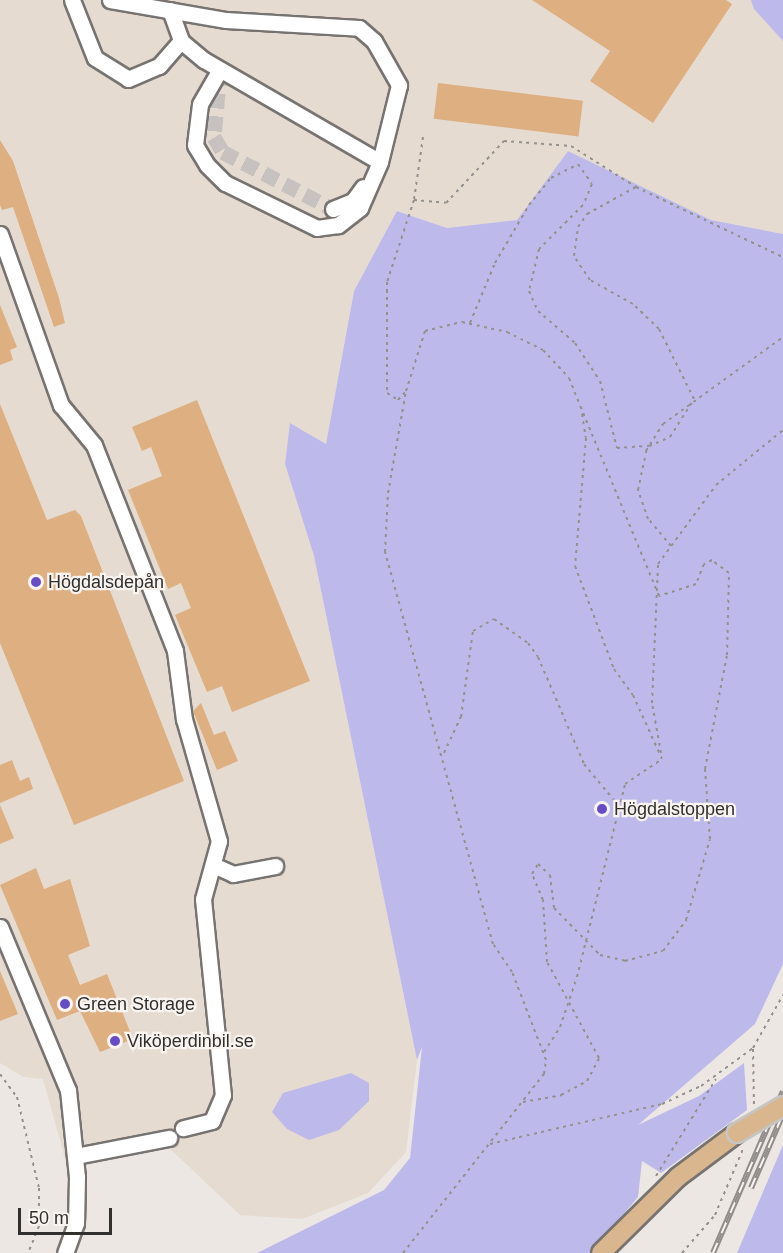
<!DOCTYPE html>
<meta charset="utf-8">
<style>
body{margin:0}
#map{position:relative;width:783px;height:1253px;overflow:hidden;background:#ece7e3;font-family:Arial,sans-serif}
div>[style]{position:absolute}
[style*='--x']{left:calc(var(--x)*1px);top:calc(var(--y)*1px);width:calc(var(--w)*1px);rotate:calc(var(--a)*1deg)}
.built>*{inset:0;background:#e5dbd1}
.green>*{inset:0;background:#bdbaeb}
.building>*{inset:0;background:#deaf81;transform-origin:0 0}
.minor-tunnel>*{height:15px;margin-top:-7.5px;transform-origin:0;background:repeating-linear-gradient(90deg,#c7c2bf 0 15px,transparent 0 23px)}
.path>*{height:2px;margin-top:-1px;transform-origin:0;background:repeating-linear-gradient(90deg,#93908d 0 3px,transparent 0 7.5px)}
.roads{filter:drop-shadow(2px 0 #777370) drop-shadow(-2px 0 #777370) drop-shadow(0 2px #777370) drop-shadow(0 -2px #777370)}
.minor>*{height:15px;margin:-7.5px;padding:0 7.5px;transform-origin:7.5px;border-radius:7.5px;background:#fff}
.major>*{height:18px;margin:-9px;padding:0 9px;transform-origin:9px;border-radius:9px;background:#dab68e}
.rail>*{height:6px;margin-top:-3px;transform-origin:0;background:repeating-linear-gradient(90deg,#f9f4f0 0 11px,#908c89 0 22px);box-sizing:border-box;border-block:2px solid #908c89}
.bridges{filter:drop-shadow(2px 0 #c5c5c4) drop-shadow(-2px 0 #c5c5c4) drop-shadow(0 2px #c5c5c4) drop-shadow(0 -2px #c5c5c4)}
.major-bridge>*{height:18px;margin:-9px;padding:0 9px;transform-origin:9px;border-radius:9px;background:#dab68e}
.dots>*{width:16px;height:16px;translate:-50% -50%;box-sizing:border-box;border:3px solid #f9f4f0;border-radius:50%}
span{translate:-50% -50%;white-space:nowrap;text-align:center;line-height:1.15;-webkit-text-stroke:4.5px #f9f4f0;paint-order:stroke}
.poi-label{font-size:18px;color:#31302e}
.left{translate:0 -50%;text-align:left}
.scale{position:absolute;left:18px;top:1208px;width:94px;height:27px;box-sizing:border-box;border:3px solid #31302e;border-top:0;padding-left:8px;font-size:18px;line-height:21px;white-space:nowrap;color:#31302e;-webkit-text-stroke:4px #f9f4f0;paint-order:stroke}
</style>
<div id="map">
<div class="built">
<i style="clip-path:polygon(0 0,751px 0,783px 41px,783px 234px,711px 220px,568px 151px,517px 220px,447px 228px,398px 211px,354px 291px,326px 444px,291px 423px,285px 464px,314px 556px,417px 1060px,406px 1152px,368px 1193px,302px 1219px,240px 1215px,166px 1145px,66px 1162px,43px 1079px,23px 1077px,0 1063px)"></i>
</div>
<div class="green">
<i style="clip-path:polygon(751px 0,783px 0,783px 41px,754px 9px)"></i>
<i style="clip-path:polygon(568px 151px,711px 220px,783px 234px,783px 964px,755px 1024px,638px 1125px,699px 1096px,744px 1063px,747px 1110px,661px 1173px,642px 1161px,638px 1197px,591px 1253px,257px 1253px,384px 1190px,410px 1158px,422px 1047px,417px 1060px,314px 556px,285px 464px,290px 423px,326px 444px,354px 291px,397px 211px,447px 228px,517px 220px)"></i>
<i style="clip-path:polygon(351px 1073px,369px 1083px,369px 1101px,339px 1130px,309px 1140px,287px 1129px,272px 1112px,283px 1093px)"></i>
<i style="clip-path:polygon(783px 1145px,783px 1253px,737px 1253px)"></i>
</div>
<div class="building">
<i style="clip-path:polygon(532px 0,726px 0,732px 4px,653px 123px,590px 81px,610px 51px)"></i>
<i style="left:438px;top:83px;width:146px;height:36px;rotate:7deg"></i>
<i style="clip-path:polygon(0 140px,13px 161px,59px 298px,65px 323px,54px 327px,13px 207px,2px 210px,0 205px)"></i>
<i style="clip-path:polygon(0 305px,17px 347px,10px 350px,13px 360px,0 365px)"></i>
<i style="clip-path:polygon(197px 400px,310px 681px,232px 712px,222px 686px,207px 692px,175px 615px,191px 608px,181px 583px,168px 589px,128px 490px,162px 476px,151px 447px,142px 451px,132px 427px)"></i>
<i style="clip-path:polygon(0 404px,47px 520px,75px 510px,81px 516px,184px 781px,74px 825px,0 643px)"></i>
<i style="clip-path:polygon(201px 703px,214px 735px,225px 731px,238px 761px,217px 770px,193px 711px)"></i>
<i style="clip-path:polygon(12px 760px,20px 781px,29px 777px,33px 789px,0 803px,0 765px)"></i>
<i style="clip-path:polygon(0 805px,14px 838px,0 844px)"></i>
<i style="clip-path:polygon(36px 868px,44px 889px,70px 879px,90px 946px,68px 955px,80px 985px,107px 974px,133px 1039px,100px 1052px,80px 1011px,57px 1020px,0 885px)"></i>
<i style="clip-path:polygon(0 971px,18px 1014px,0 1021px)"></i>
</div>
<div class="minor-tunnel">
<i style="--x:220;--y:70;--w:67;--a:95.1"></i>
<i style="--x:214;--y:137;--w:17;--a:59"></i>
<i style="--x:223;--y:152;--w:124;--a:27.4"></i>
</div>
<div class="path">
<i style="--x:423;--y:137;--w:64;--a:98.1"></i>
<i style="--x:414;--y:200;--w:86;--a:108.2"></i>
<i style="--x:387;--y:282;--w:111;--a:90"></i>
<i style="--x:387;--y:393;--w:13;--a:32"></i>
<i style="--x:398;--y:400;--w:12;--a:-48"></i>
<i style="--x:406;--y:391;--w:63;--a:-72.4"></i>
<i style="--x:425;--y:331;--w:38;--a:-14"></i>
<i style="--x:462;--y:322;--w:46;--a:12.5"></i>
<i style="--x:507;--y:332;--w:40;--a:26.6"></i>
<i style="--x:543;--y:350;--w:38;--a:47"></i>
<i style="--x:569;--y:378;--w:29;--a:68"></i>
<i style="--x:414;--y:200;--w:32;--a:5"></i>
<i style="--x:446;--y:203;--w:85;--a:-46.9"></i>
<i style="--x:504;--y:141;--w:67;--a:4.3"></i>
<i style="--x:571;--y:146;--w:77;--a:32.2"></i>
<i style="--x:636;--y:187;--w:163;--a:25.5"></i>
<i style="--x:470;--y:323;--w:65;--a:-67.4"></i>
<i style="--x:495;--y:263;--w:67;--a:-59.6"></i>
<i style="--x:529;--y:205;--w:35;--a:-51"></i>
<i style="--x:551;--y:178;--w:30;--a:-27"></i>
<i style="--x:578;--y:164;--w:24;--a:55"></i>
<i style="--x:592;--y:184;--w:23;--a:113"></i>
<i style="--x:583;--y:205;--w:62;--a:135"></i>
<i style="--x:539;--y:249;--w:43;--a:103.4"></i>
<i style="--x:529;--y:291;--w:22;--a:66"></i>
<i style="--x:538;--y:311;--w:49;--a:40.9"></i>
<i style="--x:575;--y:343;--w:45;--a:56.7"></i>
<i style="--x:600;--y:381;--w:69;--a:75.8"></i>
<i style="--x:617;--y:448;--w:32;--a:-4"></i>
<i style="--x:649;--y:446;--w:23;--a:-23"></i>
<i style="--x:670;--y:437;--w:45;--a:-57.7"></i>
<i style="--x:694;--y:399;--w:78;--a:-116.6"></i>
<i style="--x:659;--y:329;--w:36;--a:-136"></i>
<i style="--x:633;--y:304;--w:49;--a:-150.8"></i>
<i style="--x:590;--y:280;--w:29;--a:-124"></i>
<i style="--x:574;--y:256;--w:29;--a:-82"></i>
<i style="--x:578;--y:227;--w:16;--a:-55"></i>
<i style="--x:587;--y:214;--w:56;--a:-28.9"></i>
<i style="--x:582;--y:414;--w:24;--a:81"></i>
<i style="--x:586;--y:438;--w:128;--a:94.9"></i>
<i style="--x:575;--y:566;--w:110;--a:69.3"></i>
<i style="--x:614;--y:669;--w:32;--a:54"></i>
<i style="--x:633;--y:695;--w:70;--a:65.6"></i>
<i style="--x:671;--y:546;--w:35;--a:-130"></i>
<i style="--x:648;--y:519;--w:31;--a:-109"></i>
<i style="--x:638;--y:490;--w:40;--a:-78"></i>
<i style="--x:646;--y:451;--w:32;--a:-58"></i>
<i style="--x:663;--y:424;--w:148;--a:-35.9"></i>
<i style="--x:444;--y:753;--w:40;--a:-65"></i>
<i style="--x:461;--y:717;--w:87;--a:-82.1"></i>
<i style="--x:473;--y:631;--w:24;--a:-30"></i>
<i style="--x:494;--y:619;--w:42;--a:35.2"></i>
<i style="--x:528;--y:643;--w:17;--a:54"></i>
<i style="--x:538;--y:657;--w:116;--a:66.7"></i>
<i style="--x:584;--y:764;--w:53;--a:50.3"></i>
<i style="--x:661;--y:753;--w:51;--a:-100.2"></i>
<i style="--x:652;--y:703;--w:139;--a:-87.5"></i>
<i style="--x:658;--y:564;--w:98;--a:-53.7"></i>
<i style="--x:716;--y:485;--w:87;--a:-39.4"></i>
<i style="--x:753;--y:1049;--w:57;--a:89"></i>
<i style="--x:544;--y:1052;--w:30;--a:-57"></i>
<i style="--x:560;--y:1027;--w:53;--a:-71.2"></i>
<i style="--x:577;--y:977;--w:199;--a:-76"></i>
<i style="--x:625;--y:784;--w:45;--a:-34"></i>
<i style="--x:0;--y:1074;--w:29;--a:54"></i>
<i style="--x:17;--y:1097;--w:94;--a:76.4"></i>
<i style="--x:39;--y:1188;--w:38;--a:90"></i>
<i style="--x:39;--y:1226;--w:29;--a:112"></i>
<i style="--x:523;--y:1102;--w:39;--a:-10"></i>
<i style="--x:561;--y:1095;--w:30;--a:-28"></i>
<i style="--x:587;--y:1081;--w:26;--a:-62"></i>
<i style="--x:599;--y:1058;--w:109;--a:-118.4"></i>
<i style="--x:547;--y:962;--w:62;--a:-93.7"></i>
<i style="--x:543;--y:900;--w:28;--a:-113"></i>
<i style="--x:532;--y:874;--w:12;--a:-59"></i>
<i style="--x:538;--y:864;--w:16;--a:43"></i>
<i style="--x:550;--y:875;--w:33;--a:83"></i>
<i style="--x:554;--y:908;--w:66;--a:45.6"></i>
<i style="--x:600;--y:955;--w:26;--a:13"></i>
<i style="--x:625;--y:961;--w:39;--a:-15"></i>
<i style="--x:663;--y:951;--w:39;--a:-53"></i>
<i style="--x:686;--y:920;--w:84;--a:-73.5"></i>
<i style="--x:710;--y:839;--w:70;--a:-94.1"></i>
<i style="--x:705;--y:769;--w:116;--a:-79.1"></i>
<i style="--x:727;--y:655;--w:82;--a:-88.6"></i>
<i style="--x:729;--y:573;--w:21;--a:-143"></i>
<i style="--x:712;--y:560;--w:9;--a:153"></i>
<i style="--x:704;--y:564;--w:22;--a:112"></i>
<i style="--x:696;--y:584;--w:39;--a:162"></i>
<i style="--x:659;--y:596;--w:207;--a:-112.5"></i>
<i style="--x:490;--y:1144;--w:177;--a:-13.1"></i>
<i style="--x:662;--y:1104;--w:43;--a:-24.8"></i>
<i style="--x:701;--y:1086;--w:64;--a:-36.2"></i>
<i style="--x:753;--y:1048;--w:61;--a:-60.5"></i>
<i style="--x:656;--y:1176;--w:114;--a:-58.3"></i>
<i style="--x:403;--y:1253;--w:228;--a:-51.8"></i>
<i style="--x:544;--y:1074;--w:14;--a:-82"></i>
<i style="--x:546;--y:1060;--w:94;--a:-111.1"></i>
<i style="--x:512;--y:972;--w:34;--a:-124"></i>
<i style="--x:493;--y:944;--w:407;--a:-105.4"></i>
<i style="--x:385;--y:552;--w:59;--a:-87.1"></i>
<i style="--x:388;--y:493;--w:104;--a:-80"></i>
<i style="--x:682;--y:1253;--w:50;--a:-49"></i>
<i style="--x:715;--y:1215;--w:72;--a:-67"></i>
</div>
<div class="roads">
<div class="minor">
<i style="--x:72;--y:0;--w:62;--a:68.4"></i>
<i style="--x:95;--y:58;--w:39;--a:32"></i>
<i style="--x:128;--y:79;--w:34;--a:-23"></i>
<i style="--x:159;--y:66;--w:33;--a:-49"></i>
<i style="--x:110;--y:0;--w:118;--a:9.8"></i>
<i style="--x:226;--y:20;--w:133;--a:3.4"></i>
<i style="--x:359;--y:28;--w:20;--a:41"></i>
<i style="--x:374;--y:41;--w:51;--a:60.4"></i>
<i style="--x:399;--y:85;--w:79;--a:103.9"></i>
<i style="--x:380;--y:162;--w:50;--a:113.5"></i>
<i style="--x:360;--y:208;--w:28;--a:142"></i>
<i style="--x:338;--y:225;--w:21;--a:172"></i>
<i style="--x:317;--y:228;--w:102;--a:-153.9"></i>
<i style="--x:225;--y:183;--w:25;--a:-135"></i>
<i style="--x:207;--y:165;--w:23;--a:-121"></i>
<i style="--x:195;--y:145;--w:41;--a:-83"></i>
<i style="--x:200;--y:104;--w:39;--a:-60"></i>
<i style="--x:170;--y:10;--w:33;--a:70"></i>
<i style="--x:181;--y:41;--w:30;--a:40"></i>
<i style="--x:204;--y:60;--w:203;--a:30.1"></i>
<i style="--x:333;--y:209;--w:22;--a:-22"></i>
<i style="--x:353;--y:201;--w:17;--a:-54"></i>
<i style="--x:0;--y:234;--w:182;--a:70.4"></i>
<i style="--x:61;--y:405;--w:52;--a:50.5"></i>
<i style="--x:94;--y:445;--w:221;--a:68.5"></i>
<i style="--x:175;--y:651;--w:69;--a:82.5"></i>
<i style="--x:184;--y:719;--w:127;--a:74"></i>
<i style="--x:219;--y:841;--w:60;--a:105.4"></i>
<i style="--x:203;--y:899;--w:197;--a:84.2"></i>
<i style="--x:223;--y:1095;--w:28;--a:113"></i>
<i style="--x:212;--y:1121;--w:30;--a:166"></i>
<i style="--x:213;--y:865;--w:22;--a:24"></i>
<i style="--x:233;--y:874;--w:43;--a:-10.8"></i>
<i style="--x:0;--y:927;--w:177;--a:67.4"></i>
<i style="--x:68;--y:1090;--w:87;--a:84.1"></i>
<i style="--x:77;--y:1177;--w:46;--a:91.2"></i>
<i style="--x:76;--y:1223;--w:32;--a:110"></i>
<i style="--x:76;--y:1156;--w:95;--a:-11"></i>
</div>
<div class="major">
<i style="--x:601;--y:1253;--w:108;--a:-44.6"></i>
<i style="--x:678;--y:1177;--w:74;--a:-36.7"></i>
</div>
</div>
<div class="rail">
<i style="--x:751;--y:1188;--w:81;--a:-66.6"></i>
<i style="--x:713;--y:1253;--w:176;--a:-66.6"></i>
</div>
<div class="bridges">
<div class="major-bridge">
<i style="--x:737;--y:1133;--w:53;--a:-30.4"></i>
</div>
</div>
<div class="dots">
<i style="left:36px;top:582px;background:#664dc6"></i>
<i style="left:602px;top:809px;background:#664dc6"></i>
<i style="left:65px;top:1004px;background:#664dc6"></i>
<i style="left:115px;top:1041px;background:#664dc6"></i>
</div>
<div class="poi-label">
<span class="left" style="left:48px;top:582px">Högdalsdepån</span>
<span class="left" style="left:614px;top:809px">Högdalstoppen</span>
<span class="left" style="left:77px;top:1004px">Green Storage</span>
<span class="left" style="left:127px;top:1041px">Viköperdinbil.se</span>
</div>
<div class="scale">50 m</div>
</div>
